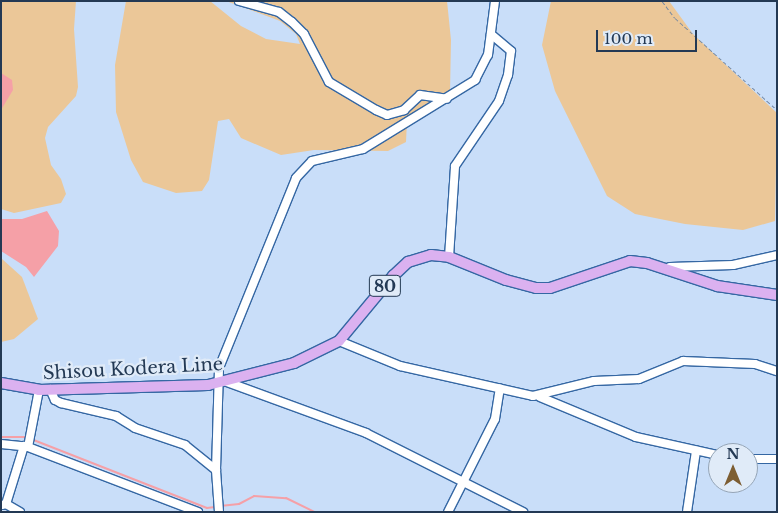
<!DOCTYPE html>
<style>
body{margin:0}
#map{position:relative;width:778px;height:513px;overflow:hidden;background:#c9def9;font-family:"Libre Baskerville",serif}
div>[style]{position:absolute}
[style*='--x']{left:calc(var(--x)*1px);top:calc(var(--y)*1px);width:calc(var(--w)*1px);rotate:calc(var(--a)*1deg)}
.green>*{inset:0;background:#ebc798}
.water>*{inset:0;background:#f5a0a7}
.stream>*{height:2px;margin:-1px;padding:0 1px;transform-origin:1px;border-radius:1px;background:#f5a0a7}
.path>*{height:1px;margin-top:-0.5px;transform-origin:0;background:repeating-linear-gradient(90deg,#7186a1 0 4px,transparent 0 6.5px)}
.roads{filter:drop-shadow(1px 0 #3567a3) drop-shadow(-1px 0 #3567a3) drop-shadow(0 1px #3567a3) drop-shadow(0 -1px #3567a3)}
.minor>*{height:8px;margin:-4px;padding:0 4px;transform-origin:4px;border-radius:4px;background:#fff}
.major>*{height:10px;margin:-5px;padding:0 5px;transform-origin:5px;border-radius:5px;background:#dbb1f0}
span{translate:-50% -50%;white-space:nowrap;text-align:center;line-height:1.15;-webkit-text-stroke:4.5px #e0ebf8;paint-order:stroke}
.shield-label span{padding:1px 4px;background:#e0ebf8;border:1px solid;border-radius:4px;-webkit-text-stroke-width:0}
.shield-label{font-size:16px;color:#233954;font-weight:700}
.street-label{font-size:18px;color:#233954}
.frame{position:absolute;inset:0;border:2px solid #233954;pointer-events:none}
.north{position:absolute;left:708px;top:443px;width:50px;height:50px;box-sizing:border-box;background:#e0ebf8;border:1px solid #94a4b6;border-radius:50%;rotate:0deg;font-size:14px;font-weight:700;line-height:20px;text-align:center;color:#233954}
.north::after{content:'';display:block;margin:auto;width:18px;height:22px;background:#7d5e33;clip-path:polygon(50% 0,100% 100%,50% 72%,0 100%)}
.scale{position:absolute;left:596px;top:30px;width:101px;height:22px;box-sizing:border-box;border:2px solid #233954;border-top:0;padding-left:6px;font-size:15px;line-height:18px;white-space:nowrap;color:#233954;-webkit-text-stroke:4px #e0ebf8;paint-order:stroke}
</style>
<div id="map">
<div class="green">
<i style="clip-path:polygon(1px 1px,76px 1px,74px 29px,78px 87px,76px 96px,48px 127px,45px 138px,51px 165px,61px 179px,66px 194px,61px 203px,14px 213px,1px 209px)"></i>
<i style="clip-path:polygon(126px 1px,210px 1px,241px 26px,266px 39px,300px 44px,296px 34px,280px 21px,226px 1px,447px 1px,451px 40px,450px 93px,407px 121px,406px 142px,388px 151px,314px 150px,281px 155px,241px 138px,229px 119px,218px 121px,209px 180px,202px 191px,176px 193px,143px 182px,131px 160px,116px 112px,115px 65px)"></i>
<i style="clip-path:polygon(551px 1px,669px 1px,693px 34px,777px 113px,775px 221px,743px 230px,685px 224px,635px 214px,607px 196px,555px 91px,542px 45px)"></i>
<i style="clip-path:polygon(1px 258px,22px 277px,38px 319px,14px 339px,1px 342px)"></i>
</div>
<div class="water">
<i style="clip-path:polygon(1px 73px,12px 80px,13px 90px,1px 110px)"></i>
<i style="clip-path:polygon(47px 211px,59px 231px,58px 246px,34px 277px,26px 267px,1px 251px,1px 219px,22px 219px)"></i>
</div>
<div class="stream">
<i style="--x:1;--y:437;--w:25;--a:0"></i>
<i style="--x:31;--y:439;--w:189;--a:21.4"></i>
<i style="--x:207;--y:508;--w:8;--a:-7"></i>
<i style="--x:220;--y:506;--w:19;--a:-6"></i>
<i style="--x:239;--y:504;--w:17;--a:-28"></i>
<i style="--x:254;--y:496;--w:32;--a:4"></i>
<i style="--x:286;--y:498;--w:32;--a:26"></i>
</div>
<div class="path">
<i style="--x:662;--y:1;--w:21;--a:53"></i>
<i style="--x:675;--y:18;--w:137;--a:42"></i>
</div>
<div class="roads">
<div class="minor">
<i style="--x:239;--y:1;--w:41;--a:15.4"></i>
<i style="--x:279;--y:12;--w:16;--a:38"></i>
<i style="--x:292;--y:22;--w:17;--a:45"></i>
<i style="--x:304;--y:34;--w:54;--a:62.5"></i>
<i style="--x:329;--y:82;--w:55;--a:30.8"></i>
<i style="--x:376;--y:110;--w:12;--a:24"></i>
<i style="--x:387;--y:115;--w:18;--a:-16"></i>
<i style="--x:404;--y:110;--w:22;--a:-43"></i>
<i style="--x:420;--y:95;--w:27;--a:8"></i>
<i style="--x:449;--y:257;--w:91;--a:-86.2"></i>
<i style="--x:455;--y:166;--w:78;--a:-55.9"></i>
<i style="--x:499;--y:101;--w:28;--a:-71"></i>
<i style="--x:508;--y:75;--w:24;--a:-83"></i>
<i style="--x:511;--y:51;--w:26;--a:-140"></i>
<i style="--x:670;--y:267;--w:63;--a:-1.8"></i>
<i style="--x:733;--y:265;--w:45;--a:-12.8"></i>
<i style="--x:339;--y:341;--w:66;--a:22.3"></i>
<i style="--x:400;--y:366;--w:136;--a:12.7"></i>
<i style="--x:533;--y:396;--w:63;--a:-13.8"></i>
<i style="--x:594;--y:381;--w:45;--a:-2.5"></i>
<i style="--x:639;--y:379;--w:48;--a:-22.2"></i>
<i style="--x:683;--y:361;--w:72;--a:2.4"></i>
<i style="--x:755;--y:364;--w:23;--a:18"></i>
<i style="--x:227;--y:382;--w:148;--a:20.1"></i>
<i style="--x:366;--y:433;--w:176;--a:26.7"></i>
<i style="--x:50;--y:389;--w:12;--a:66"></i>
<i style="--x:55;--y:400;--w:7;--a:27"></i>
<i style="--x:61;--y:403;--w:57;--a:13.3"></i>
<i style="--x:116;--y:416;--w:22;--a:32"></i>
<i style="--x:135;--y:428;--w:53;--a:18.8"></i>
<i style="--x:185;--y:445;--w:40;--a:39"></i>
<i style="--x:540;--y:397;--w:104;--a:22.6"></i>
<i style="--x:636;--y:437;--w:84;--a:12.4"></i>
<i style="--x:1;--y:444;--w:27;--a:6"></i>
<i style="--x:28;--y:447;--w:182;--a:20.9"></i>
<i style="--x:28;--y:447;--w:58;--a:-79.1"></i>
<i style="--x:748;--y:459;--w:29;--a:0"></i>
<i style="--x:6;--y:504;--w:61;--a:-72.8"></i>
<i style="--x:2;--y:505;--w:4;--a:-14"></i>
<i style="--x:6;--y:504;--w:16;--a:30"></i>
<i style="--x:219;--y:512;--w:42;--a:-94.1"></i>
<i style="--x:216;--y:470;--w:102;--a:-88.3"></i>
<i style="--x:219;--y:368;--w:205;--a:-67.9"></i>
<i style="--x:296;--y:178;--w:23;--a:-47"></i>
<i style="--x:312;--y:161;--w:52;--a:-13.2"></i>
<i style="--x:363;--y:149;--w:132;--a:-31.6"></i>
<i style="--x:475;--y:80;--w:28;--a:-63"></i>
<i style="--x:488;--y:55;--w:54;--a:-82.6"></i>
<i style="--x:448;--y:512;--w:104;--a:-63.2"></i>
<i style="--x:495;--y:419;--w:31;--a:-81"></i>
<i style="--x:687;--y:512;--w:62;--a:-81.6"></i>
</div>
<div class="major">
<i style="--x:1;--y:383;--w:39;--a:10"></i>
<i style="--x:39;--y:390;--w:169;--a:-1.7"></i>
<i style="--x:208;--y:385;--w:89;--a:-14.3"></i>
<i style="--x:294;--y:363;--w:50;--a:-26.1"></i>
<i style="--x:339;--y:341;--w:85;--a:-50.3"></i>
<i style="--x:393;--y:276;--w:21;--a:-43"></i>
<i style="--x:408;--y:262;--w:24;--a:-17"></i>
<i style="--x:431;--y:255;--w:18;--a:6"></i>
<i style="--x:449;--y:257;--w:61;--a:22"></i>
<i style="--x:506;--y:280;--w:31;--a:15"></i>
<i style="--x:536;--y:288;--w:14;--a:0"></i>
<i style="--x:550;--y:288;--w:84;--a:-18.6"></i>
<i style="--x:630;--y:261;--w:17;--a:7"></i>
<i style="--x:647;--y:263;--w:74;--a:18.2"></i>
<i style="--x:717;--y:286;--w:61;--a:8.5"></i>
</div>
</div>
<div class="shield-label">
<span style="left:385px;top:286px">80</span>
</div>
<div class="street-label">
<span style="left:133px;top:369px;rotate:-3deg">Shisou Kodera Line</span>
</div>
<div class="frame"></div>
<div class="north">N</div>
<div class="scale">100 m</div>
</div>
